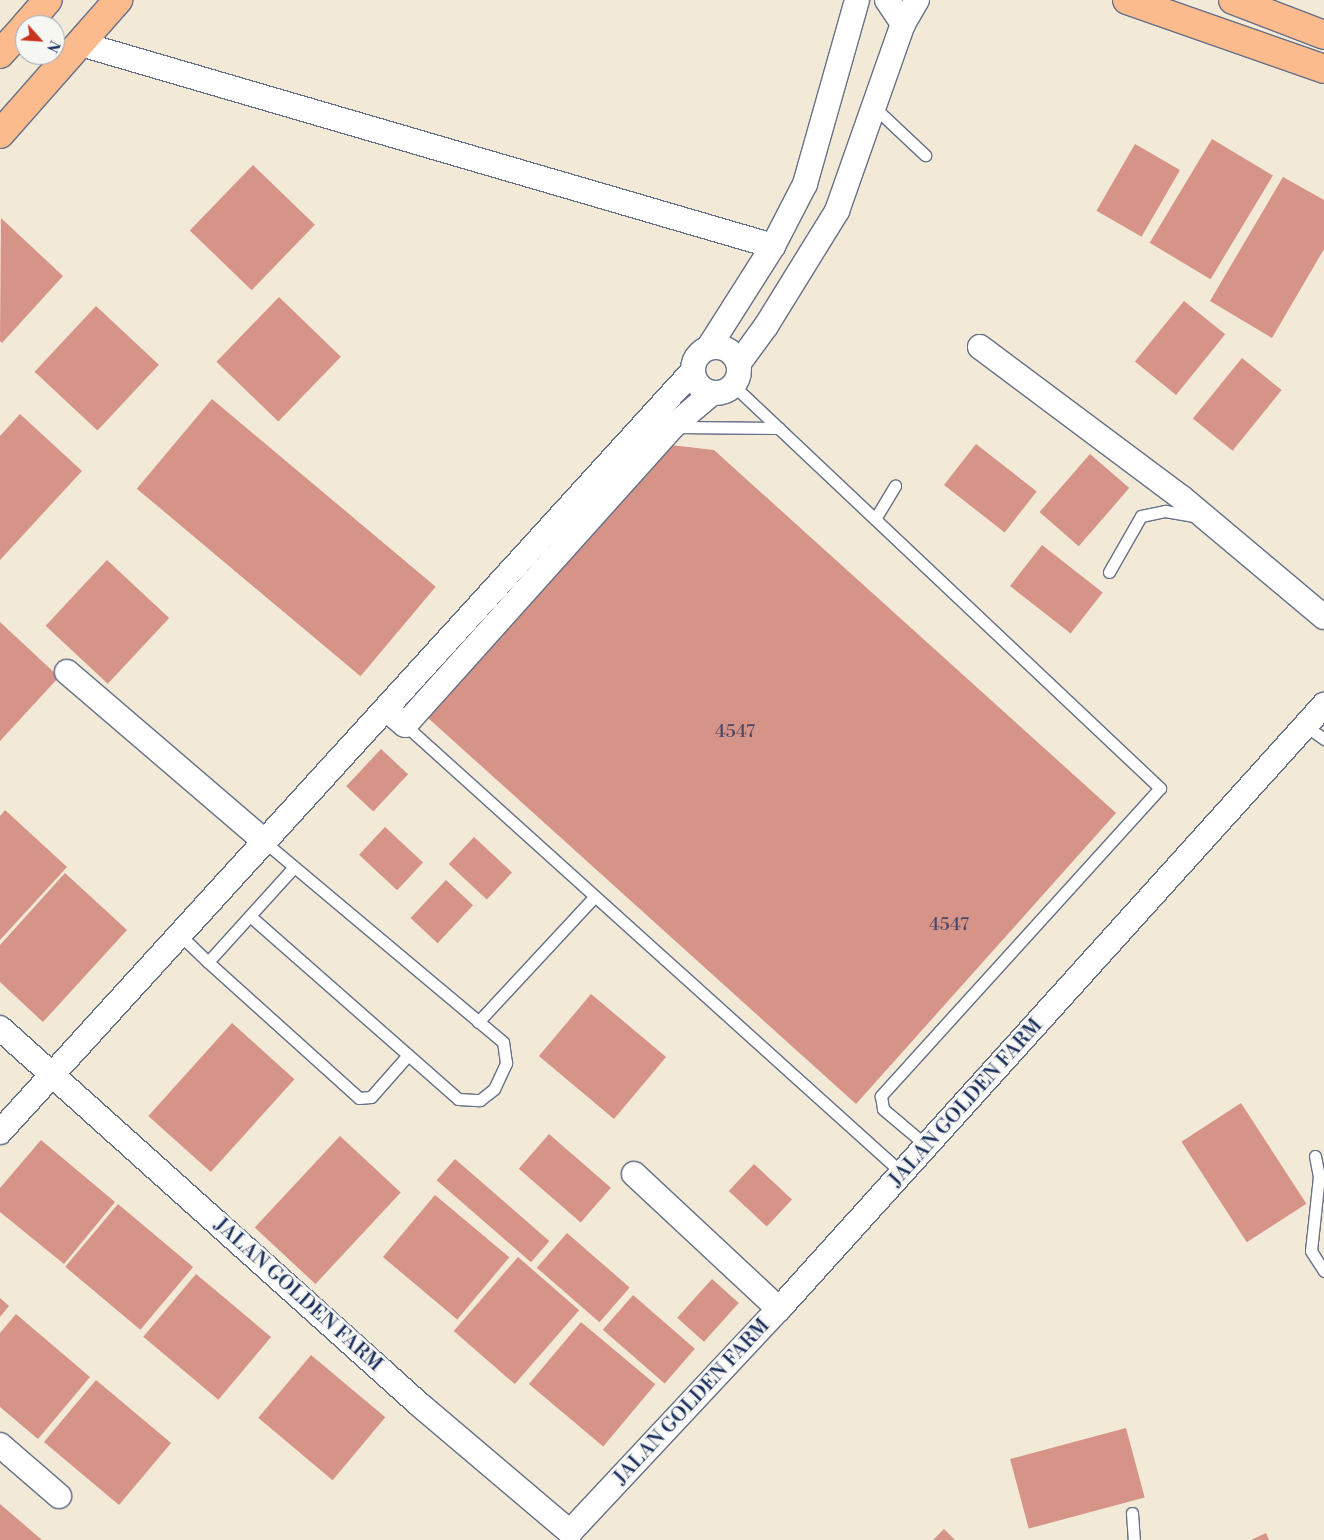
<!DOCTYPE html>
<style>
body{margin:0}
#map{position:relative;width:1324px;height:1540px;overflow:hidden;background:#f2e9d6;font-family:"Libre Bodoni",serif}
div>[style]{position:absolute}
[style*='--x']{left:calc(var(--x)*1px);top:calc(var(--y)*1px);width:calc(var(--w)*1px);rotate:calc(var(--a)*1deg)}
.building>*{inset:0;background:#d69488;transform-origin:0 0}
.roads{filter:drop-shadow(1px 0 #667088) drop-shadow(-1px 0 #667088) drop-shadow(0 1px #667088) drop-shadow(0 -1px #667088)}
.service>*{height:11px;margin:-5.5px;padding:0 5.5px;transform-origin:5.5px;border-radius:5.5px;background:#fff}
.minor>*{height:24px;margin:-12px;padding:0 12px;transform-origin:12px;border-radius:12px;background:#fff}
.minor>.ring{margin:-12px;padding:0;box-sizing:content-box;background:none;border:24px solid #fff;border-radius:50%}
.trunk>*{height:28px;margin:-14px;padding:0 14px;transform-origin:14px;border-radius:14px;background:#fbbb8c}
span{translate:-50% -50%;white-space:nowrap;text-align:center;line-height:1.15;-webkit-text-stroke:5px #f6f6f2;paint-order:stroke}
.number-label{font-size:18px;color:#4a4868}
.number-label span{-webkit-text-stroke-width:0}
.street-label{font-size:20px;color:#1b2f5e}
.north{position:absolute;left:15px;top:15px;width:50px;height:50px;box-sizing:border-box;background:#f6f6f2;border:1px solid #9ea6b7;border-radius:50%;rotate:116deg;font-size:14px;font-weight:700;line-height:20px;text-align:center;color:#1b2f5e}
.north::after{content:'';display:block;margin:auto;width:18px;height:22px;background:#c8321e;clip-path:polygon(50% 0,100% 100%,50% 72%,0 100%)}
</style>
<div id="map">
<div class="building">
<i style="left:1212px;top:139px;width:71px;height:121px;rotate:31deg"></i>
<i style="left:1135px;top:144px;width:52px;height:77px;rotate:30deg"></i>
<i style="left:253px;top:165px;width:86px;height:91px;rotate:44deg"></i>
<i style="clip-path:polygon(1283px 177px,1324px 200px,1324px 249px,1272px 338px,1210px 301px)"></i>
<i style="clip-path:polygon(1px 218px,63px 276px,2px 343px,0 341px)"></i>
<i style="left:279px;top:297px;width:86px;height:90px;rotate:44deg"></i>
<i style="left:1184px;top:301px;width:53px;height:78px;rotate:39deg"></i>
<i style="left:96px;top:306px;width:86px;height:90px;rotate:43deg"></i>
<i style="left:1242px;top:358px;width:51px;height:78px;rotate:39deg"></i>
<i style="left:212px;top:399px;width:292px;height:117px;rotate:40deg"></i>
<i style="clip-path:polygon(20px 414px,82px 471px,0 560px,0 436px)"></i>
<i style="left:976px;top:444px;width:77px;height:52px;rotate:38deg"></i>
<i style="clip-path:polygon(671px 445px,714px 450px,1116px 813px,856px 1104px,427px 717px)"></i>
<i style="left:1090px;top:454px;width:52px;height:77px;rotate:41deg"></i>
<i style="left:1042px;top:545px;width:77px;height:52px;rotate:38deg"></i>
<i style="left:107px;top:560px;width:85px;height:90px;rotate:43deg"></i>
<i style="clip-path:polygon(0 622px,59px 677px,0 741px)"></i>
<i style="left:381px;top:749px;width:37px;height:51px;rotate:43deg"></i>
<i style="clip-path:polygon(5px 810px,67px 867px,0 940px,0 816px)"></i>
<i style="left:385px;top:827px;width:52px;height:38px;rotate:43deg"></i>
<i style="left:474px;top:837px;width:52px;height:37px;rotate:43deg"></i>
<i style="clip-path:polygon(65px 873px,127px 930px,43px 1022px,0 982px,0 945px)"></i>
<i style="left:446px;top:880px;width:37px;height:52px;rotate:43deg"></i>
<i style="left:591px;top:994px;width:98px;height:81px;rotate:40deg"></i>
<i style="left:232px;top:1023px;width:84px;height:125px;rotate:42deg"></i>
<i style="left:1241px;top:1103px;width:120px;height:71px;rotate:57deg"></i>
<i style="left:549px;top:1134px;width:82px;height:46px;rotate:41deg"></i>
<i style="left:340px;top:1136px;width:83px;height:125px;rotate:43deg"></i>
<i style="clip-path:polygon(41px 1140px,115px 1202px,64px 1264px,0 1212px,0 1188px)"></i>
<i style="left:455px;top:1159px;width:125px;height:28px;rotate:41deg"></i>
<i style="left:754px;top:1164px;width:52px;height:37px;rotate:43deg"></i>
<i style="left:435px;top:1195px;width:97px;height:81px;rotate:40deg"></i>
<i style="left:118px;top:1204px;width:98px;height:82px;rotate:40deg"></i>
<i style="left:567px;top:1233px;width:83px;height:46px;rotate:41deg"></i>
<i style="left:518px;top:1257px;width:81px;height:98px;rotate:41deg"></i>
<i style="left:196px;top:1274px;width:98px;height:82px;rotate:40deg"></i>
<i style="left:712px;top:1279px;width:36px;height:52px;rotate:42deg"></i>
<i style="left:633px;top:1295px;width:82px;height:46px;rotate:41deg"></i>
<i style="clip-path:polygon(0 1298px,9px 1306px,0 1317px)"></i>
<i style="clip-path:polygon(16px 1314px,90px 1377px,38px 1439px,0 1407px,0 1333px)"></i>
<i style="left:581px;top:1322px;width:97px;height:81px;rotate:40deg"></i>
<i style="left:311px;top:1355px;width:97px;height:82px;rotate:40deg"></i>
<i style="left:96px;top:1380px;width:98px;height:81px;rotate:40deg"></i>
<i style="left:1126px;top:1428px;width:72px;height:120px;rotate:75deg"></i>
<i style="clip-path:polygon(0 1504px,42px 1540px,0 1540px)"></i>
<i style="clip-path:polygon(944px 1529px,955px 1540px,933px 1540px)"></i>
<i style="clip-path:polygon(1266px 1533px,1269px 1540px,1251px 1540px)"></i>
</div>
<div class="roads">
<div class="service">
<i style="--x:875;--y:108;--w:69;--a:43.2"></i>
<i style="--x:734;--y:386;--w:586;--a:43.34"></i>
<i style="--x:1160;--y:788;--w:416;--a:132.2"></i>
<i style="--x:881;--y:1096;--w:13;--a:81"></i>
<i style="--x:883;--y:1109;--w:57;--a:40.1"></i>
<i style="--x:676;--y:427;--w:103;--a:0.6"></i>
<i style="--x:875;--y:519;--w:39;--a:-59"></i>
<i style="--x:1109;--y:572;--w:64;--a:-60.3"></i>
<i style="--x:1141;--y:516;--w:25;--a:-12"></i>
<i style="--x:1165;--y:511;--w:28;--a:10"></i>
<i style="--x:405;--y:725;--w:669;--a:42.03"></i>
<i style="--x:1307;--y:727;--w:21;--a:35"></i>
<i style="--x:294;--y:867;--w:128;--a:132.2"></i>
<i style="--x:208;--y:962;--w:203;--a:42"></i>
<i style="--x:359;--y:1098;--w:12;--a:-5"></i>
<i style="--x:371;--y:1097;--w:56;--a:-48.6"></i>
<i style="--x:250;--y:916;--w:277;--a:41.3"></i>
<i style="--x:458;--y:1099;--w:22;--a:3"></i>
<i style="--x:480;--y:1100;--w:18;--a:-38"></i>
<i style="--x:494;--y:1089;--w:29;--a:-65"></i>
<i style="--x:506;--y:1063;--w:21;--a:-98"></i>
<i style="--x:503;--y:1042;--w:311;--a:-140"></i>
<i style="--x:180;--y:935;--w:39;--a:44"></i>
<i style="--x:478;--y:1022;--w:171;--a:-47.1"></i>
<i style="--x:1315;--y:1156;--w:20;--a:79"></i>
<i style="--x:1319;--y:1176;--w:75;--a:96.1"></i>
<i style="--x:1311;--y:1251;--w:24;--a:57"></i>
<i style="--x:1132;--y:1513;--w:27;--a:86"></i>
</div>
<div class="minor">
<i style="--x:887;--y:0;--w:29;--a:56"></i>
<i style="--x:81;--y:44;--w:721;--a:16.27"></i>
<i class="ring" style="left:693px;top:347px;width:22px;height:22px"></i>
<i style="--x:709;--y:347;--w:120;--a:-57.6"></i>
<i style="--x:773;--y:246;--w:70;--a:-62.7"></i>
<i style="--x:805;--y:184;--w:191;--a:-74.2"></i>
<i style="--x:980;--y:347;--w:252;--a:36.8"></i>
<i style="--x:1182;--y:498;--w:185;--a:40"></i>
<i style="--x:739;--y:363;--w:46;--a:-53.9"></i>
<i style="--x:766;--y:326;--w:135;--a:-58.3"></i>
<i style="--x:837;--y:211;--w:198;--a:-70.6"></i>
<i style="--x:903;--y:24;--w:28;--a:-60"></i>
<i style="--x:67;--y:672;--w:261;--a:40.6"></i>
<i style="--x:386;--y:709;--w:25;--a:40"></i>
<i style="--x:405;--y:725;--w:400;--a:-48.1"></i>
<i style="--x:672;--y:427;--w:52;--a:-40.4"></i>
<i style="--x:0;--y:1028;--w:564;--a:41.91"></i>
<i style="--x:420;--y:1405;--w:197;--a:40.3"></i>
<i style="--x:570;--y:1532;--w:306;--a:-46.9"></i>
<i style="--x:779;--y:1309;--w:814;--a:-47.94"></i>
<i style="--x:0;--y:1132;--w:1029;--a:-47.68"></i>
<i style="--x:634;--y:1174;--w:198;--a:43"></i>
<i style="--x:0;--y:1445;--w:78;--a:40.8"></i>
</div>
<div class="trunk">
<i style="--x:1127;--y:0;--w:209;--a:19.3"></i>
<i style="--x:1233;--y:0;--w:97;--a:21"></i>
<i style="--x:26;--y:25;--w:33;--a:-49"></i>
<i style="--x:0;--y:54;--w:38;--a:-48"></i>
<i style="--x:0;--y:134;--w:179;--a:-48.6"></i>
</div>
</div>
<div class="number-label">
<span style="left:735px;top:732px">4547</span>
<span style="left:949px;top:925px">4547</span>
</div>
<div class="street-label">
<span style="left:966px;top:1103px;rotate:-48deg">JALAN GOLDEN FARM</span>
<span style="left:298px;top:1295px;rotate:42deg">JALAN GOLDEN FARM</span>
<span style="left:692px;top:1402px;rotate:-47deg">JALAN GOLDEN FARM</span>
</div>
<div class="north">N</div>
</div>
